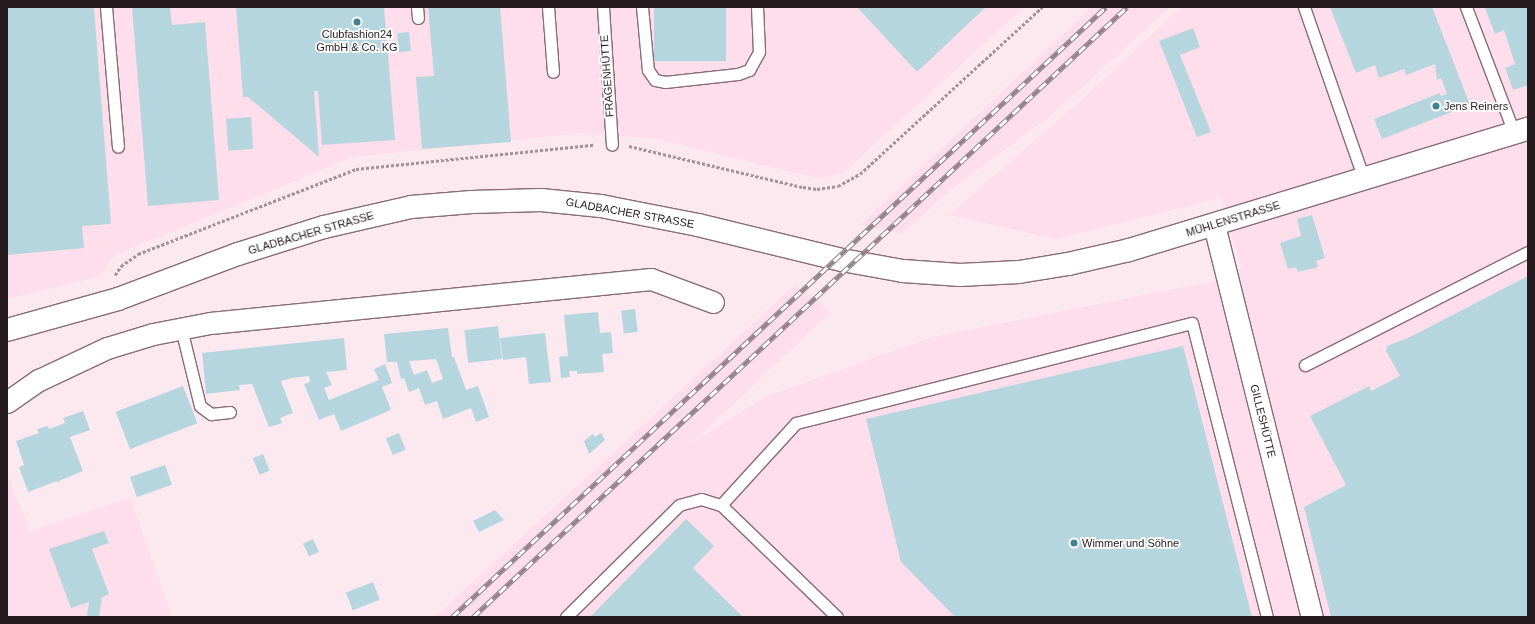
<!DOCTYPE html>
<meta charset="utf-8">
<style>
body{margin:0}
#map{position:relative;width:1535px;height:624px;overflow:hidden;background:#fce9f0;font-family:Arial,sans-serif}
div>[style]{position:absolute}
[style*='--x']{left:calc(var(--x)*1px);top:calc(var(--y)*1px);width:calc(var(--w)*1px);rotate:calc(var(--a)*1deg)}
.built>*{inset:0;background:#fedeea}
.building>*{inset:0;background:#b5d6de;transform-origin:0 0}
.path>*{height:2.5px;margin-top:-1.25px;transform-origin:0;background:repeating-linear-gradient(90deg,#a29399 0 3px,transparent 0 5px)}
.roads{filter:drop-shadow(1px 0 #876c77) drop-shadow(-1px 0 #876c77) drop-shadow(0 1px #876c77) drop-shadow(0 -1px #876c77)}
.service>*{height:11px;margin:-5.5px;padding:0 5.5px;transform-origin:5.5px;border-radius:5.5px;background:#fff}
.minor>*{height:21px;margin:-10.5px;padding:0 10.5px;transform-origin:10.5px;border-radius:10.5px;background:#fff}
.tertiary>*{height:22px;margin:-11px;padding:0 11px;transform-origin:11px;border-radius:11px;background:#fff}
.rail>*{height:4.5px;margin-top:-2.25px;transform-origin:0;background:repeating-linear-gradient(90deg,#fff 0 9px,#938389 0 18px);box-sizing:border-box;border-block:1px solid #938389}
.dots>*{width:11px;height:11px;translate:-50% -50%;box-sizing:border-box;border:2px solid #fff;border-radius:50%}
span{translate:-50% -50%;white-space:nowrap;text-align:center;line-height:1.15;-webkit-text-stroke:3.5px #fff;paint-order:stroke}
.poi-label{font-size:11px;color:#251a1e}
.left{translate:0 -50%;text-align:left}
.street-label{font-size:11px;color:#251a1e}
.frame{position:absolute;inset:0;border:8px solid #251a1e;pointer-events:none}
</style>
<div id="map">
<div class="built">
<i style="clip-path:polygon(7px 7px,1024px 7px,844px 172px,820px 179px,658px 139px,581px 133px,353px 157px,122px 252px,113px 257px,101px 276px,7px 299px)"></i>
<i style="clip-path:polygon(1092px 7px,1170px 7px,1053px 114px,949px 191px,902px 234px,860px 225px)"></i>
<i style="clip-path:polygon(1181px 7px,1528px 7px,1528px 617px,435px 617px,796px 284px,831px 312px,692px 443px,765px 397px,932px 337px,1214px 281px,1242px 269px,1220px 198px,1055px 239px,949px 215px,1086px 96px)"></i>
<i style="clip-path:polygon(7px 473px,30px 531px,130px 497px,172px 617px,7px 617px)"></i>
</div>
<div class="building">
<i style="clip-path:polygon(7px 7px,94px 8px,111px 224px,82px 226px,84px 248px,7px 255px)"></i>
<i style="clip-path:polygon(132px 7px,170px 7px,172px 25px,205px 22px,219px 200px,148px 206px)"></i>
<i style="clip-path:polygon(236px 7px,384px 7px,395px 140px,322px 145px,318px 91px,314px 91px,319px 157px,248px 97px,243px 97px)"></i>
<i style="clip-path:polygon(428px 7px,500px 7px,511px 142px,422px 149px,416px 77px,434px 76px)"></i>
<i style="left:654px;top:7px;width:72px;height:54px"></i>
<i style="clip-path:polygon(857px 7px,986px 7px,917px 72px)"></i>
<i style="clip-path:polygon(1330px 7px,1432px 7px,1470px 105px,1382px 139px,1374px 119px,1440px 93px,1441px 96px,1447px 94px,1441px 78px,1437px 80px,1435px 64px,1406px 75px,1404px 69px,1379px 78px,1375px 65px,1356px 73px)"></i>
<i style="clip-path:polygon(1488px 7px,1528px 7px,1528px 85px,1513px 90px,1505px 68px,1515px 64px,1504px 30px,1495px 34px,1485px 8px)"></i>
<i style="clip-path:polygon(1193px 28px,1200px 47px,1180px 55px,1211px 132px,1197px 137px,1159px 41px)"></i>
<i style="left:409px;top:32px;width:19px;height:12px;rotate:84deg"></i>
<i style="left:251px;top:117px;width:32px;height:25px;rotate:86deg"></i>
<i style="clip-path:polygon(1312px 215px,1325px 258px,1316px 261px,1318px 267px,1298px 272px,1296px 267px,1288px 269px,1280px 243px,1301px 236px,1297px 219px)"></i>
<i style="clip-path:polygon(1528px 276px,1528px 617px,1331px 617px,1304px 507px,1346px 485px,1310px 416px,1369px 386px,1371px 391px,1400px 376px,1386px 351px,1387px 346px,1410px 337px)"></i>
<i style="left:635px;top:309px;width:23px;height:14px;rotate:83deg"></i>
<i style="clip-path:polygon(598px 312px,600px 333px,611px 332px,613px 353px,602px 354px,604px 372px,577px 374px,577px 371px,569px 371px,570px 377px,561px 378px,559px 357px,568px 356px,564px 315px)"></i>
<i style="left:498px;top:326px;width:33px;height:34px;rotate:83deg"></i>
<i style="clip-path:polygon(evenodd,448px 328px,452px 357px,454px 357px,466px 390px,478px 386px,489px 417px,476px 422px,471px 408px,443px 419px,437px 401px,425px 405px,419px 388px,409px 392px,404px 378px,401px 379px,397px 362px,387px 362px,384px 334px,448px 328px,436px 359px,443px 379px,432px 383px,427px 370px,414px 375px,409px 361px,436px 359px)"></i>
<i style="clip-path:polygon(545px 333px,551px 382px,529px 384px,526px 357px,503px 360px,500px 338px)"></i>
<i style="clip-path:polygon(344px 338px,347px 370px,326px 372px,332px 385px,324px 388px,329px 400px,379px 380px,374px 369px,385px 364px,392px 383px,382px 387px,391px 410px,341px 431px,334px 414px,319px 420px,304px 384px,310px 382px,309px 376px,292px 378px,281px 381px,293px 413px,280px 418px,282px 423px,269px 427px,252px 384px,239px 385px,240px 390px,206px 394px,202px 353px)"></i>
<i style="clip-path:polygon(1183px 346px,1252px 617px,955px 617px,901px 562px,866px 419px)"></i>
<i style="left:183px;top:386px;width:40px;height:72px;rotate:69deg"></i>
<i style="clip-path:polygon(83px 411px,90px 430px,70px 437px,83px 471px,59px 481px,60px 483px,57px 481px,28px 492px,19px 467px,24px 465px,16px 441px,39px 433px,37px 429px,48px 426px,49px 429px,65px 423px,63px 418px)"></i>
<i style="left:399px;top:433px;width:18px;height:14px;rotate:68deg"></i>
<i style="clip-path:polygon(601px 433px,605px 440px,589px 454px,584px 441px,593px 434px,595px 437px)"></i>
<i style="left:263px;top:454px;width:18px;height:11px;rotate:68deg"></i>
<i style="left:165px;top:465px;width:21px;height:37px;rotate:71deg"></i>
<i style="clip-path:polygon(495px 510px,504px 520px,479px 532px,473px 521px)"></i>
<i style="clip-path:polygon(686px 519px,714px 546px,693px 568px,743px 617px,590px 617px)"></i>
<i style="clip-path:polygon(104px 531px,109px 543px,92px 549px,109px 594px,102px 597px,99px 617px,89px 617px,87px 615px,89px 602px,71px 608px,49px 549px)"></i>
<i style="left:313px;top:539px;width:14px;height:11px;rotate:65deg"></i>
<i style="left:373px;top:582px;width:19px;height:29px;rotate:69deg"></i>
</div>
<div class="path">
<i style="--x:629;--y:146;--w:179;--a:13.3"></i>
<i style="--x:803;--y:187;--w:14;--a:8"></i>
<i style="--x:817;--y:189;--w:21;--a:-8"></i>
<i style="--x:838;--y:186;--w:25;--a:-29"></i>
<i style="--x:860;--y:174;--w:247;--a:-42.5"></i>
<i style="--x:115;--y:275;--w:11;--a:-56"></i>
<i style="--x:121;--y:266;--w:21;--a:-35"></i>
<i style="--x:138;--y:254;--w:234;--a:-21.3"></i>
<i style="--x:356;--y:169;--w:239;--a:-5.8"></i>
</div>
<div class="roads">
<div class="service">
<i style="--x:106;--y:7;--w:140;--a:85.1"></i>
<i style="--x:417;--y:7;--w:11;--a:85"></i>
<i style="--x:548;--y:7;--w:65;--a:85.6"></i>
<i style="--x:603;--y:7;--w:138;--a:86.3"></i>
<i style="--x:642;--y:7;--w:63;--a:84.6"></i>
<i style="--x:648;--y:70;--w:12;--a:55"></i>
<i style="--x:655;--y:80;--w:10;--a:11"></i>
<i style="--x:665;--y:82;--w:73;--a:-6.3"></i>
<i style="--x:738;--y:74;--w:12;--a:-20"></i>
<i style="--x:749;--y:70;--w:21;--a:-61"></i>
<i style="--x:759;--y:52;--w:45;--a:-92.5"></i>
<i style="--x:1304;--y:7;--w:182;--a:70.8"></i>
<i style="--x:1466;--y:7;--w:135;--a:69.1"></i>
<i style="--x:181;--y:328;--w:80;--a:76.3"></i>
<i style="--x:200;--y:406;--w:14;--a:36"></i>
<i style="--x:211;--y:414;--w:19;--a:-6"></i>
<i style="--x:1305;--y:365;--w:250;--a:-26.9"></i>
<i style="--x:566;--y:617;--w:159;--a:-44.7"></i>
<i style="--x:679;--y:505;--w:23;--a:-15"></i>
<i style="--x:701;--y:499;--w:21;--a:17"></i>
<i style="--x:837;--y:617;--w:161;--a:-136"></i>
<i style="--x:721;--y:505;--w:111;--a:-47.6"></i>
<i style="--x:796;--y:423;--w:408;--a:-14.2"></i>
<i style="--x:1192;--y:323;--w:303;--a:75.7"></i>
</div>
<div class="minor">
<i style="--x:1214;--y:225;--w:404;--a:76"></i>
<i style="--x:7;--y:402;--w:39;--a:-35"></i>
<i style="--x:39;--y:380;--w:75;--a:-25.2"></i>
<i style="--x:107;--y:348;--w:48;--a:-16.9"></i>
<i style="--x:153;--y:334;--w:58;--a:-10.9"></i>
<i style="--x:210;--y:323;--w:443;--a:-5.7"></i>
<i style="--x:651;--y:279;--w:66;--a:20.4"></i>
</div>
<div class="tertiary">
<i style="--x:7;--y:330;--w:115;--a:-15.6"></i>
<i style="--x:118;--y:299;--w:128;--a:-20.6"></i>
<i style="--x:238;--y:254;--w:90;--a:-17.4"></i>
<i style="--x:324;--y:227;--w:89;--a:-12.9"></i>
<i style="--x:411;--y:207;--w:61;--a:-4.7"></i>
<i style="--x:472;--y:202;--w:69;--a:-1.7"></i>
<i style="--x:541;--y:200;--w:60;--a:5.7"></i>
<i style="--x:601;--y:206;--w:99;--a:11.1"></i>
<i style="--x:698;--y:225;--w:148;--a:13.7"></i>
<i style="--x:842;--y:260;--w:62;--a:10.2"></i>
<i style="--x:903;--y:271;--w:57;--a:4"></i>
<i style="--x:960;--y:275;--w:59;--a:-2.9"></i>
<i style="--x:1019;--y:272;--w:50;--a:-9.3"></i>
<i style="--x:1068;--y:264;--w:63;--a:-12.9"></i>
<i style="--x:1129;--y:250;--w:417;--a:-16.9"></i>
</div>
</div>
<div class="rail">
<i style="--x:452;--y:617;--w:894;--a:-43.01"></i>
<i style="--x:473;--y:617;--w:894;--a:-43.01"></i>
</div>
<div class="dots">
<i style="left:357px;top:22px;background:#3f8392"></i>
<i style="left:1436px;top:106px;background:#3f8392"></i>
<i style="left:1074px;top:543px;background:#3f8392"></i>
</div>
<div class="poi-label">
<span style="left:357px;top:41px">Clubfashion24<br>GmbH &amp; Co. KG</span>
<span class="left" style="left:1444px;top:106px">Jens Reiners</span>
<span class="left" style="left:1082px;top:543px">Wimmer und Söhne</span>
</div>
<div class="street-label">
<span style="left:607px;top:76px;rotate:-94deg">FRAGENHÜTTE</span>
<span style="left:630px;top:213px;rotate:10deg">GLADBACHER STRASSE</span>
<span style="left:1233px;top:219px;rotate:-17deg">MÜHLENSTRASSE</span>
<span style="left:311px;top:233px;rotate:-16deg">GLADBACHER STRASSE</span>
<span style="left:1263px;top:421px;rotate:76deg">GILLESHÜTTE</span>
</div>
<div class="frame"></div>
</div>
